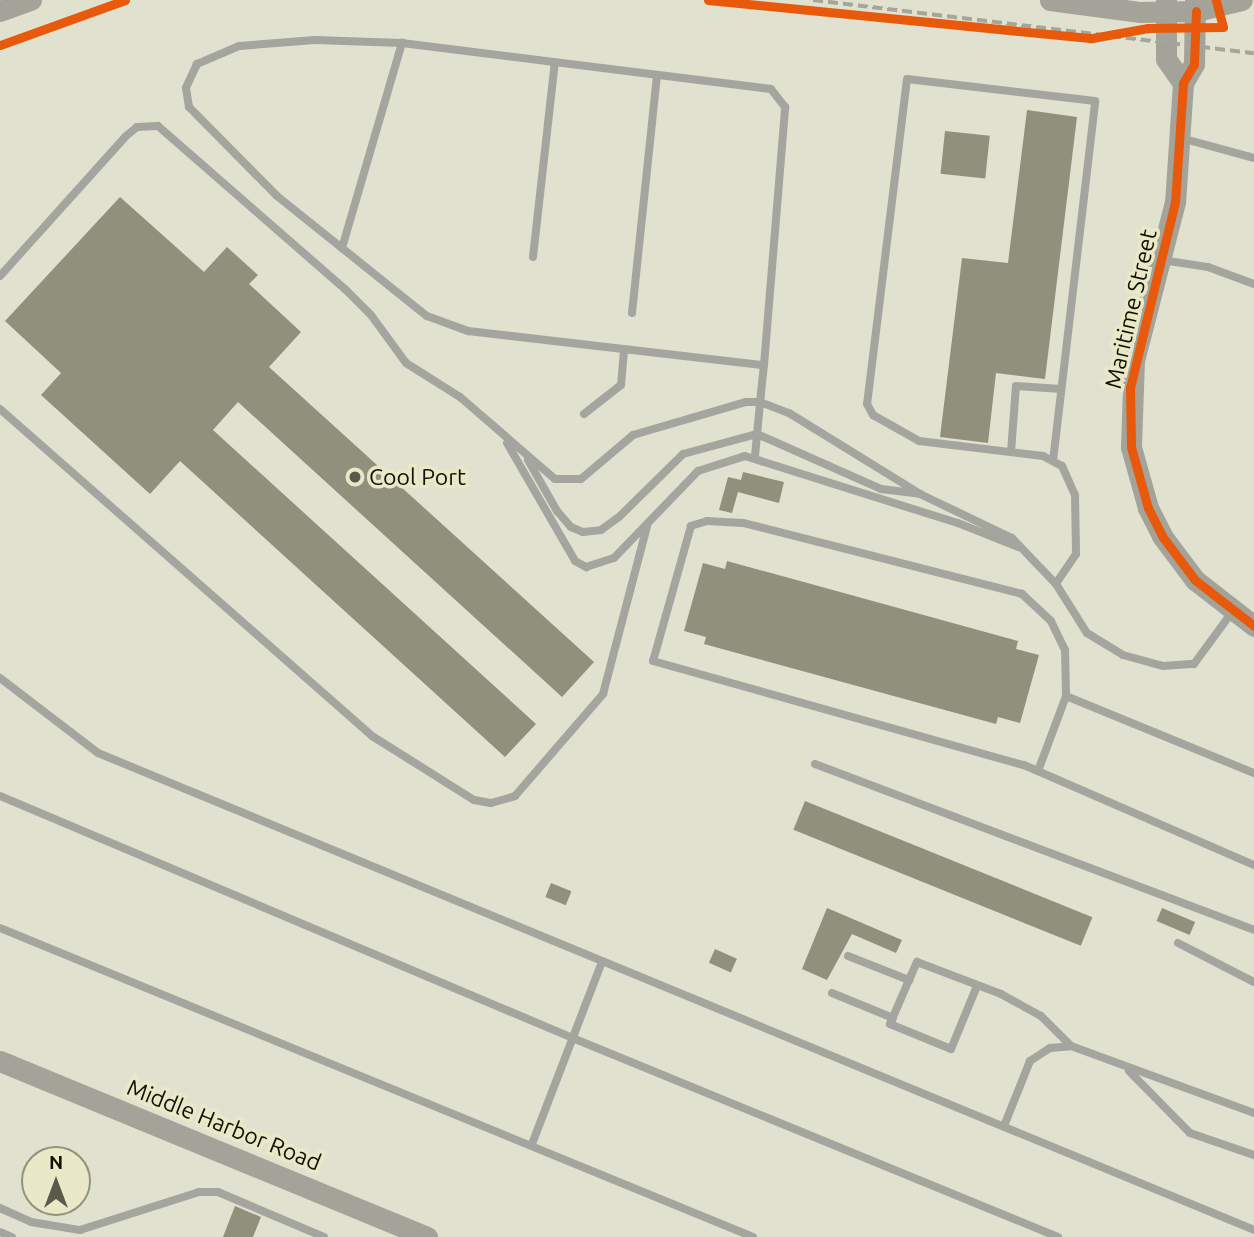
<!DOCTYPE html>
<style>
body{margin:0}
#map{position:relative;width:1254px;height:1237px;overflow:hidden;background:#e1e1cf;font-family:Ubuntu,sans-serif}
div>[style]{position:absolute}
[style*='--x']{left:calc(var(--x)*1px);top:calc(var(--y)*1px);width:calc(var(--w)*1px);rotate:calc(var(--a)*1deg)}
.building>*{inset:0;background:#91907c;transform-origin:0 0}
.path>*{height:2.5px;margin-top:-1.25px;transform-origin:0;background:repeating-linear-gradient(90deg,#a6a69d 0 3.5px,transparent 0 8.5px)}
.lane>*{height:8px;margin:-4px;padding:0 4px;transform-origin:4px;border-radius:4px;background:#a5a59f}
.secondary>*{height:21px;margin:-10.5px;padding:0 10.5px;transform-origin:10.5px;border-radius:10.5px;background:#a4a39a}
.rail>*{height:3.5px;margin-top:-1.75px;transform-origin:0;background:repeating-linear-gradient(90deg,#a5a599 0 10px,transparent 0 15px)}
.cycleway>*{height:9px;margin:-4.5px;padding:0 4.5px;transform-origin:4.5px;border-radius:4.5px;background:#e8590c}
.dots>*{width:19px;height:19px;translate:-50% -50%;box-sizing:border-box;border:4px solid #e9e8c7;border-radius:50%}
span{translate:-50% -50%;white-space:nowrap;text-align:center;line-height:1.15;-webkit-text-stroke:7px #e9e8c7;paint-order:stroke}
.street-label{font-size:23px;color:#121106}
.poi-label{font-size:23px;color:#121106}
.left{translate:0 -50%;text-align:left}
.north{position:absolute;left:21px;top:1146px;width:70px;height:70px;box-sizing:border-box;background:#e9e8c7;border:2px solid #93927a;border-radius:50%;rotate:0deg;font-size:19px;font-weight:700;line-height:28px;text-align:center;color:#121106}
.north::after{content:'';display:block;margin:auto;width:24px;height:32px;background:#5a5a4c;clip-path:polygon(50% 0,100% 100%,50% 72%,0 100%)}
</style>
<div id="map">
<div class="building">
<i style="clip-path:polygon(1027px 110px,1077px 117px,1045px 379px,996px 373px,988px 443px,940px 437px,962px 258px,1008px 263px)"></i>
<i style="left:945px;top:131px;width:45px;height:43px;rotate:6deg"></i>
<i style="clip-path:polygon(120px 197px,204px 272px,227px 247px,258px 275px,249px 284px,301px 332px,269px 367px,594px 662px,562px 697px,238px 402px,213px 430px,536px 724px,505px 757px,180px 461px,150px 494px,41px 395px,61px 373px,5px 321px)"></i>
<i style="clip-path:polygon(743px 472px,784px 482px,779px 503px,738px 492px,732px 513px,719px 510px,728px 477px,741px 480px)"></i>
<i style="clip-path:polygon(727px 561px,1018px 641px,1016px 649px,1039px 655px,1020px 723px,998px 717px,996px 724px,704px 644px,706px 637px,684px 631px,703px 563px,725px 569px)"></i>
<i style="left:805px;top:801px;width:310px;height:31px;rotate:22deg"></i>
<i style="left:551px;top:883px;width:22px;height:15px;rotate:22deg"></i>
<i style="clip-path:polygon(827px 908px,902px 940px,896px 953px,852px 934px,827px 980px,802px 969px)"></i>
<i style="left:1162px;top:908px;width:36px;height:14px;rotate:23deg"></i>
<i style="left:715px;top:949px;width:24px;height:15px;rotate:24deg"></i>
<i style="clip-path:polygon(235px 1206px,261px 1217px,253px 1237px,223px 1237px)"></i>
</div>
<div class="path">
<i style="--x:1222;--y:25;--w:2;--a:63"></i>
</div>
<div class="lane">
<i style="--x:1181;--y:138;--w:76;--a:15.3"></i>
<i style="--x:342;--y:248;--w:214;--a:-73.7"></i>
<i style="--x:533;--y:257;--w:196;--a:-83.6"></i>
<i style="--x:1162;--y:260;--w:47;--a:8.7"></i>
<i style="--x:1208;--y:267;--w:49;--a:20.3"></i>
<i style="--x:0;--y:276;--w:188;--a:-48"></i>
<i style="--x:126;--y:136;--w:14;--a:-39"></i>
<i style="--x:137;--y:127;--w:21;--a:-3"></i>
<i style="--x:158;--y:126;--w:249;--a:41.1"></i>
<i style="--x:346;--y:290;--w:35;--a:45"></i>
<i style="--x:371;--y:315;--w:59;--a:53.9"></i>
<i style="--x:406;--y:363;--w:64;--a:32.2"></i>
<i style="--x:460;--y:397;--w:125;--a:40.8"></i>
<i style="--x:555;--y:479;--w:26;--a:0"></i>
<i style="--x:581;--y:479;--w:68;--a:-40.2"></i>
<i style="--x:633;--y:435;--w:118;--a:-16.3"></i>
<i style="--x:746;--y:402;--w:14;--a:0"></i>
<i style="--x:760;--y:402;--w:31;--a:21"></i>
<i style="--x:789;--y:413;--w:154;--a:31.7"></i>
<i style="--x:920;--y:494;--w:102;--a:25.6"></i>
<i style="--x:1012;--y:538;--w:64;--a:46.3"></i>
<i style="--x:1056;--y:584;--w:58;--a:57.7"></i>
<i style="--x:1087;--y:633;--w:42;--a:31.4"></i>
<i style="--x:1123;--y:655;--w:41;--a:15.4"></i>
<i style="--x:1163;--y:666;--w:31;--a:-4"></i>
<i style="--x:1194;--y:664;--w:64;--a:-53.8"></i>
<i style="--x:632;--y:313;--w:239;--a:-84"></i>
<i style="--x:0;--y:409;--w:495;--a:41.3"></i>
<i style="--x:372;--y:736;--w:120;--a:32.1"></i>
<i style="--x:474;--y:800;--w:17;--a:10"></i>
<i style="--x:491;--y:803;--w:25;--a:-16"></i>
<i style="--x:515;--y:796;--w:135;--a:-49.2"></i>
<i style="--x:603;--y:694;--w:174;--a:-75.3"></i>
<i style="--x:584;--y:414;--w:47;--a:-38.1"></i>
<i style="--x:621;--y:385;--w:36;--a:-85"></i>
<i style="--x:507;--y:443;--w:136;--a:60"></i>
<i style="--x:575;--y:561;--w:13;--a:29"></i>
<i style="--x:586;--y:567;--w:29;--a:-18"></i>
<i style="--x:614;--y:558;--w:121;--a:-46"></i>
<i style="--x:698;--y:471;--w:49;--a:-17.7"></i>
<i style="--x:745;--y:456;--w:223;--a:17.5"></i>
<i style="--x:958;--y:523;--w:65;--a:21.8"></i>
<i style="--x:1011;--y:452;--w:66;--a:-85.7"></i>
<i style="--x:1016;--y:386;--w:45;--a:3.8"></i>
<i style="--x:755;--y:456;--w:63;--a:-84.6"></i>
<i style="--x:761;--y:393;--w:28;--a:-84"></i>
<i style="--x:764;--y:365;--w:259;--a:-85.3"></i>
<i style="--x:785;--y:107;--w:23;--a:-128"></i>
<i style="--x:771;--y:89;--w:372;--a:-172.9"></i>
<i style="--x:402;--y:43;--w:87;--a:-178"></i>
<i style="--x:315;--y:40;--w:76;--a:175.5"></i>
<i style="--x:239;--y:46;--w:46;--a:156.8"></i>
<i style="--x:197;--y:64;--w:26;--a:115"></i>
<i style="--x:186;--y:88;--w:19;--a:81"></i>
<i style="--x:189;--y:107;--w:125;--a:45.3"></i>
<i style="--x:277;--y:196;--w:192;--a:38.7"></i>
<i style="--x:427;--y:316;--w:44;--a:20.1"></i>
<i style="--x:468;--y:331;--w:298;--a:6.6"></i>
<i style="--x:528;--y:460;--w:59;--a:60.4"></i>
<i style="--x:557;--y:511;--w:21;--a:49"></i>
<i style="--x:571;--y:527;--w:13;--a:23"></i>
<i style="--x:583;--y:532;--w:18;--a:-6"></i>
<i style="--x:601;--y:530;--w:22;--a:-36"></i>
<i style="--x:619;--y:517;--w:90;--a:-44.5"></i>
<i style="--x:683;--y:454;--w:77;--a:-15.1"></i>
<i style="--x:757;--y:434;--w:136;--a:23.9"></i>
<i style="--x:881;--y:489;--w:39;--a:7"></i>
<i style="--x:1053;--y:461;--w:362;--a:-83.3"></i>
<i style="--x:1095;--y:101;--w:189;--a:-173.3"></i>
<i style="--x:907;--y:79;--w:327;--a:97"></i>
<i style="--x:867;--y:404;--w:13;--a:61"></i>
<i style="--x:873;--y:415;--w:53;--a:29.5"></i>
<i style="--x:919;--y:441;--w:125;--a:6.9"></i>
<i style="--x:1043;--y:456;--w:21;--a:28"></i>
<i style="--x:1062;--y:466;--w:32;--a:66"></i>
<i style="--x:1075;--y:495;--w:59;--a:89"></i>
<i style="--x:1076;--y:554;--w:36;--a:124"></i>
<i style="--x:0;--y:678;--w:123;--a:37.4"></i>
<i style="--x:98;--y:753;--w:1251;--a:22.42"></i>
<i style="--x:1066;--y:696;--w:46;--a:-91.2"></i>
<i style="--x:1065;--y:650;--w:32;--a:-116"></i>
<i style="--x:1051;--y:621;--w:40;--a:-137"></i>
<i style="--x:1022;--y:594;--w:288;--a:-165.7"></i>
<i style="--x:743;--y:523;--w:36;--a:-177"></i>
<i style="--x:707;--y:521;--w:17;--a:163"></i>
<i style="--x:691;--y:526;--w:140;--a:105.7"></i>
<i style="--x:653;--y:661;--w:385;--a:15.7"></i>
<i style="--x:1024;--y:765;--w:251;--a:23.5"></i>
<i style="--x:815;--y:764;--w:469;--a:20.7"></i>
<i style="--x:1038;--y:771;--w:80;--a:-69.5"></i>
<i style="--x:1066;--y:696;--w:203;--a:22.3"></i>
<i style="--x:0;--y:796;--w:624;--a:22.91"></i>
<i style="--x:575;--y:1039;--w:522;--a:22.29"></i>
<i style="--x:0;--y:928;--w:814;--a:22.31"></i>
<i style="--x:1178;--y:943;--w:85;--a:27.2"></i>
<i style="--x:848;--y:956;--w:66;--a:21.5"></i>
<i style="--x:909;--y:980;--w:20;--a:-66"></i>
<i style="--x:917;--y:962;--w:90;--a:20.9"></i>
<i style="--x:1001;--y:994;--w:46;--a:28.8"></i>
<i style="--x:1041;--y:1016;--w:42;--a:45"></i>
<i style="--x:909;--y:980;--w:48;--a:113.4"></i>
<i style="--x:890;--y:1024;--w:66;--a:22.3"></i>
<i style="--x:951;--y:1049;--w:68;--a:-67.6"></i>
<i style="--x:832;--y:993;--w:66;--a:22.3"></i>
<i style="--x:1129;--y:1071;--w:87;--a:45.5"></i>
<i style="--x:1190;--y:1133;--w:68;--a:19"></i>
<i style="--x:1004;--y:1126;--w:70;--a:-68.2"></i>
<i style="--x:1030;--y:1061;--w:24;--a:-33"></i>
<i style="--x:1050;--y:1048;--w:21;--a:-5"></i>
<i style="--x:1071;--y:1046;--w:195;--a:20.1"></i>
<i style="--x:532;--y:1144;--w:193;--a:-69"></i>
<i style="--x:0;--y:1208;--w:34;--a:24"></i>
<i style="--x:31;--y:1222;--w:50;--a:9.3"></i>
<i style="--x:80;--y:1230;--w:125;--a:-17.7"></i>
<i style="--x:199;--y:1192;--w:19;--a:0"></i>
<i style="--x:218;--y:1192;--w:115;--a:23"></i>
<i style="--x:0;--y:1232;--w:13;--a:23"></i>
</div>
<div class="secondary">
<i style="--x:1050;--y:0;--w:91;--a:7.6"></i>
<i style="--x:1140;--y:12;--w:56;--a:-1"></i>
<i style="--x:1196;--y:11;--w:47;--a:-13.4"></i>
<i style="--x:1166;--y:0;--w:59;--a:90"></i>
<i style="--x:1166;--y:59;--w:29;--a:55"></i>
<i style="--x:1195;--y:0;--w:64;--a:90.9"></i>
<i style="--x:1194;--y:64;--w:22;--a:120"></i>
<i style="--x:1183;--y:83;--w:119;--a:93.8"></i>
<i style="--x:1175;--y:202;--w:163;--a:104.5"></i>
<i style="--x:1134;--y:360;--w:87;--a:92"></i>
<i style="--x:1131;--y:447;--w:63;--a:74.4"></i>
<i style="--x:1148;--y:508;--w:31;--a:63"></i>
<i style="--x:1162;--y:536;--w:55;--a:53.1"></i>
<i style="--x:1195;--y:580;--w:75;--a:37.9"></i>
<i style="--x:0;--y:11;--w:33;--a:-20"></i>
<i style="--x:0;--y:1061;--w:462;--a:22.4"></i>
</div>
<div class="rail">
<i style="--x:813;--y:0;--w:444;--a:6.9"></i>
</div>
<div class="cycleway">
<i style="--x:708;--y:0;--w:386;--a:5.7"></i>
<i style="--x:1092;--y:38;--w:57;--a:-10.1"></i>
<i style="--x:1148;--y:28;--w:75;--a:-0.8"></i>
<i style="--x:1223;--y:27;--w:28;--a:-105"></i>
<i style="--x:1196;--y:11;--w:53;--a:92.2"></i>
<i style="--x:1194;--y:64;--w:22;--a:120"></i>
<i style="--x:1183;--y:83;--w:119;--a:93.8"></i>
<i style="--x:1175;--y:202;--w:191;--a:103.6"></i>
<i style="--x:1130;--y:388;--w:59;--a:89"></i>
<i style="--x:1131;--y:447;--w:63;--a:74.4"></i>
<i style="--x:1148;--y:508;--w:31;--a:63"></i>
<i style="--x:1162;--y:536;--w:55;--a:53.1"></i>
<i style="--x:1195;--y:580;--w:75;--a:37.9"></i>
<i style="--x:0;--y:45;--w:133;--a:-19.8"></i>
</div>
<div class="dots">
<i style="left:355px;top:477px;background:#5a5a4c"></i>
</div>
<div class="street-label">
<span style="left:1131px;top:309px;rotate:-77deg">Maritime Street</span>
<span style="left:224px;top:1125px;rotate:22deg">Middle Harbor Road</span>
</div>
<div class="poi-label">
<span class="left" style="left:369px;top:477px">Cool Port</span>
</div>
<div class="north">N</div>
</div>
